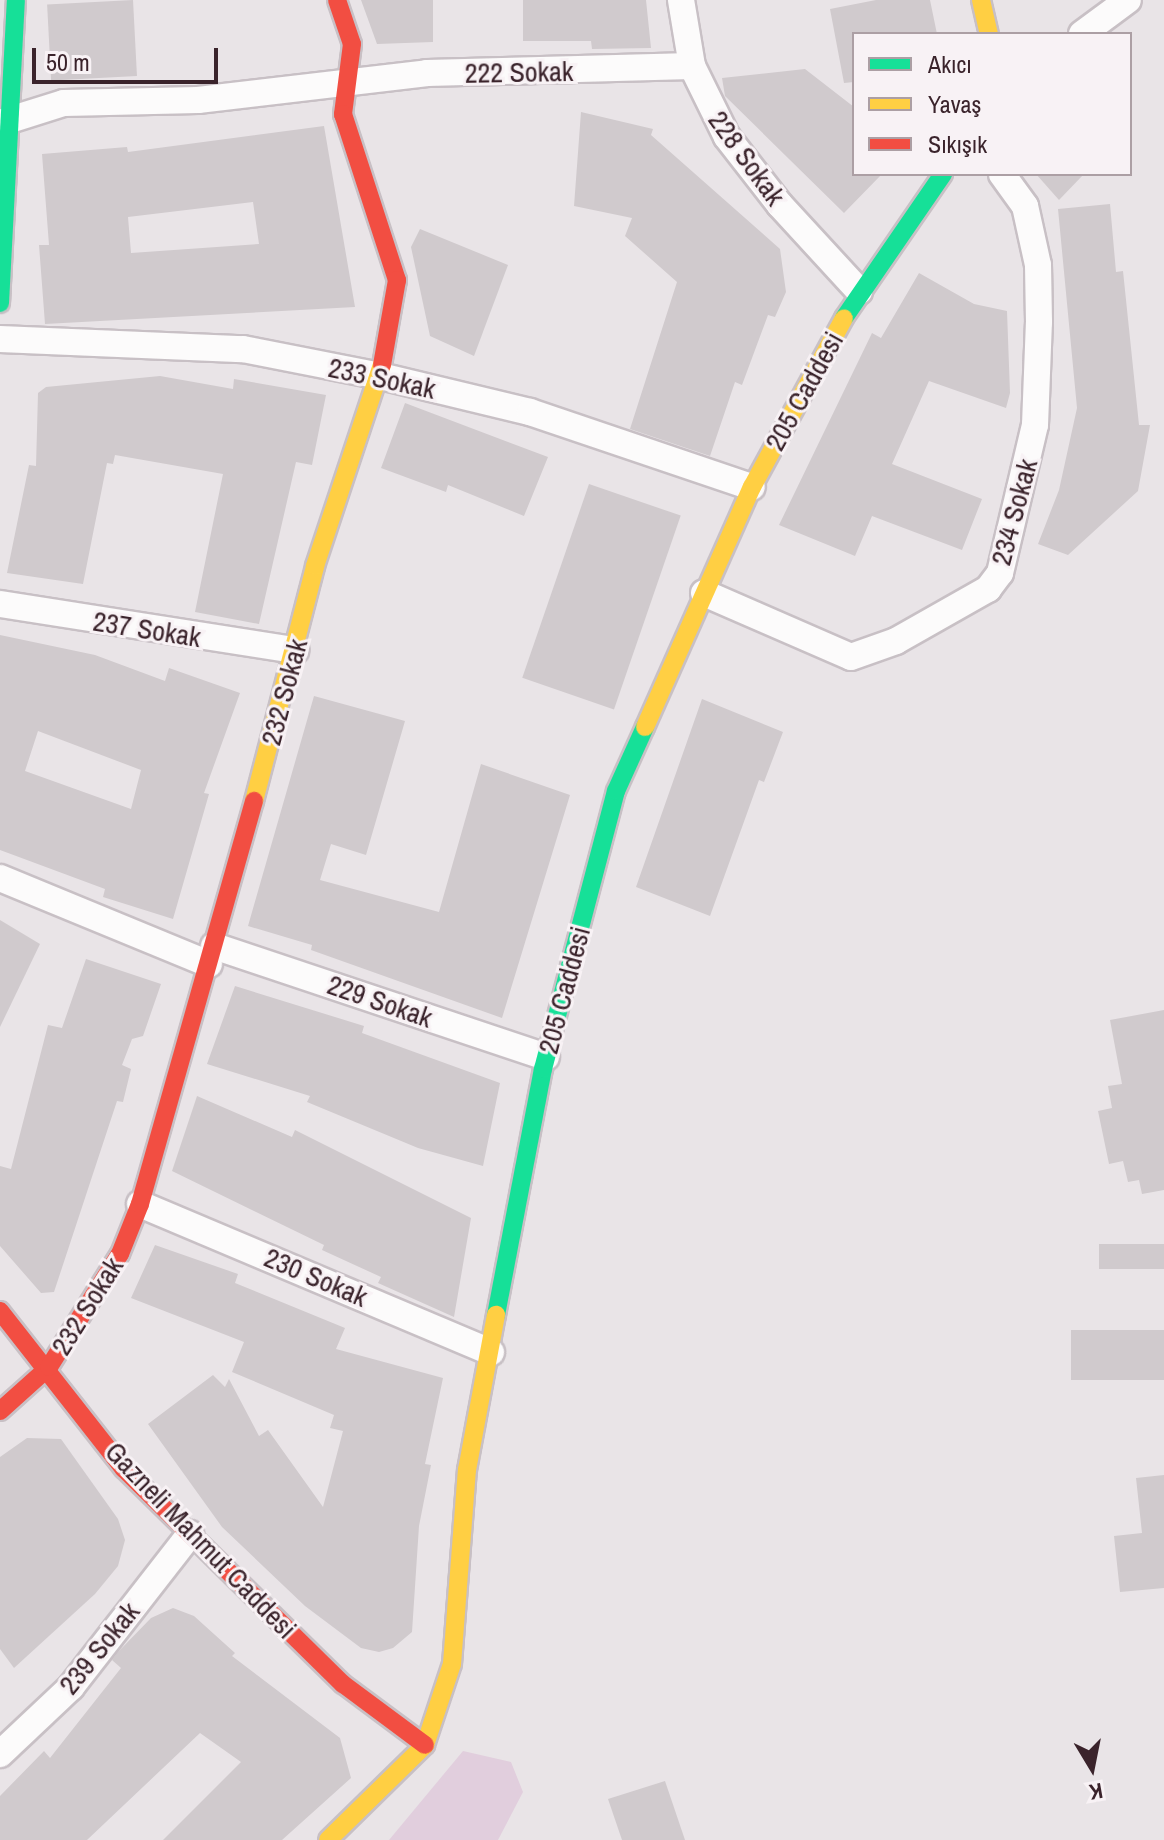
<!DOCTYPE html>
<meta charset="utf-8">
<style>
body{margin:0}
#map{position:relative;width:1164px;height:1840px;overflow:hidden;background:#e9e4e7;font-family:"Archivo Narrow",sans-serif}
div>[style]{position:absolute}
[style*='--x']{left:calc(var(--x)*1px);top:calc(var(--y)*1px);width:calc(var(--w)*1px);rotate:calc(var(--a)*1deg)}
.green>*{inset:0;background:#e1cedd}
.building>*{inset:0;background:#d0cacd;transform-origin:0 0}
.roads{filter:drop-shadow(2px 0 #c8c0c5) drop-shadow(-2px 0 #c8c0c5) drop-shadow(0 2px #c8c0c5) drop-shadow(0 -2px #c8c0c5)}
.street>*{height:26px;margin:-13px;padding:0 13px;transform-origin:13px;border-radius:13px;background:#fcfbfb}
.fast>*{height:18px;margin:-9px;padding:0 9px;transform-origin:9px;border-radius:9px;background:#16e098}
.slow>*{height:18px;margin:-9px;padding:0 9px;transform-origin:9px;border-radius:9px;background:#ffcf43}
.jam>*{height:18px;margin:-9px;padding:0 9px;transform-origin:9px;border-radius:9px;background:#f24e42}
span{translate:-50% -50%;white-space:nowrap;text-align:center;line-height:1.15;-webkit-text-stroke:6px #f8f2f5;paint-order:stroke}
.street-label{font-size:28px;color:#3a232b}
.legend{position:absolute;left:852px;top:32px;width:280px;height:144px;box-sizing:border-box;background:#f8f2f5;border:2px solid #ac9fa4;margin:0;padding:10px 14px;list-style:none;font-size:24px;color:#3a232b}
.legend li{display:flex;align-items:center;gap:16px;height:40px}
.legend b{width:40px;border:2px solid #ac9fa4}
.north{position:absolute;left:1052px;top:1728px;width:80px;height:80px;-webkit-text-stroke:6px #f8f2f5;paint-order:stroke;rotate:170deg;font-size:22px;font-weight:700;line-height:32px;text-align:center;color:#3a232b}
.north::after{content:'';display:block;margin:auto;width:28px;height:36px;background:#3a232b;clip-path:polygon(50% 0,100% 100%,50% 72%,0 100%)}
.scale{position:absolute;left:32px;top:48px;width:186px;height:36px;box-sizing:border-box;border:4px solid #3a232b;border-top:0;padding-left:10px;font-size:24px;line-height:28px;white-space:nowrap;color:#3a232b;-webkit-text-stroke:6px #f8f2f5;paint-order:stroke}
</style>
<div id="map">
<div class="green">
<i style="clip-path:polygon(463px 1751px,511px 1762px,523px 1792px,498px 1840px,389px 1840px)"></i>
</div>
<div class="building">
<i style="left:133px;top:0;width:76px;height:86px;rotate:87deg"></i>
<i style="clip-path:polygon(361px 0,433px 0,433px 42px,377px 44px)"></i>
<i style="clip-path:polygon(523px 0,646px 0,651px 48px,592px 49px,591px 41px,523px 41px)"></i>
<i style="clip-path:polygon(876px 0,930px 0,937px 34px,854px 34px,854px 82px,844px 83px,830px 9px)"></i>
<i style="clip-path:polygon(805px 69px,854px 107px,854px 174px,882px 174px,844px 213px,725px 96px,722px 78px)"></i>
<i style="clip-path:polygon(581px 112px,653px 129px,651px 135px,780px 249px,786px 292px,775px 317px,768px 315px,742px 385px,735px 382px,710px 456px,630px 429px,677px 282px,625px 236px,632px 218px,574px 206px)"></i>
<i style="clip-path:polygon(evenodd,324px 126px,355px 307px,45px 324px,39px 245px,49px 245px,42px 154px,127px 147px,128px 152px,324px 126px,253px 202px,259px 244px,131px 253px,128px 217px,253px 202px)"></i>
<i style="clip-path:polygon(1036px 174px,1084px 174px,1059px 200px)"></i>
<i style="clip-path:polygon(1110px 204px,1116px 272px,1123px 271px,1139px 425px,1150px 425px,1138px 491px,1068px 555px,1038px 544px,1059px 490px,1077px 408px,1058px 209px)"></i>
<i style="clip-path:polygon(420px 229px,508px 265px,474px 356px,430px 336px,411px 247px)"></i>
<i style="clip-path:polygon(919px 273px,974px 304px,1007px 311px,1010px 393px,1006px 408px,929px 381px,892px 464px,982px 499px,962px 550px,872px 516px,855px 556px,779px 525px,872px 333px,881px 338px)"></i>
<i style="clip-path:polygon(160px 376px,233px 389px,234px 379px,326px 395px,312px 465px,296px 462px,259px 624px,195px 612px,223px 474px,115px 455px,113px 464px,107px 463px,83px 584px,7px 573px,29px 465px,36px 466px,38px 393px,46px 387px)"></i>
<i style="clip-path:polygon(405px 403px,548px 457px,524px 516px,448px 485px,446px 492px,381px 468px)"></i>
<i style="left:589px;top:484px;width:97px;height:205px;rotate:19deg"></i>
<i style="clip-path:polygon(evenodd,0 635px,95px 655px,165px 681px,169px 668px,240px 693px,204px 793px,209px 794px,173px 919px,103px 897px,105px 889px,0 850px,0 635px,38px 731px,141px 770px,131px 809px,25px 771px,38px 731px)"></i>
<i style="clip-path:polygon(314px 696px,405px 721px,366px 855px,331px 844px,320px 880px,439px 912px,481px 764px,570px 795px,502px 1018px,311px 950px,312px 945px,248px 926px)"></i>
<i style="clip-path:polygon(702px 699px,783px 732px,764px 782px,759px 780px,710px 916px,636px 887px)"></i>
<i style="clip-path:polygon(0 920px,40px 944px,0 1027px)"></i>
<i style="clip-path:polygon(86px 959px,161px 984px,143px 1036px,132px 1039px,122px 1065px,131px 1069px,123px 1102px,117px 1101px,54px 1292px,41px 1293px,0 1246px,0 1166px,11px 1169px,48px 1025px,62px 1028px)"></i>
<i style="clip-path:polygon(235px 986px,364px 1026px,362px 1033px,500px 1083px,483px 1166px,418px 1148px,307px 1102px,310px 1096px,207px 1064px)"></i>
<i style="clip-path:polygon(1164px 1010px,1164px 1190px,1142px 1194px,1139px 1180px,1128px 1182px,1123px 1161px,1109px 1164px,1098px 1111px,1112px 1108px,1108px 1086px,1122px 1084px,1110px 1020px)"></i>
<i style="clip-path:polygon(197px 1096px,292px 1137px,295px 1130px,471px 1218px,454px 1317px,378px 1283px,381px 1277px,322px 1250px,324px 1245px,172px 1171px)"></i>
<i style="left:1164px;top:1244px;width:25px;height:65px;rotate:90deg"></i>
<i style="clip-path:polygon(155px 1245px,238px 1274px,235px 1283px,345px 1328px,336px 1349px,443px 1378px,425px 1464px,431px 1465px,419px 1526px,412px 1632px,393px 1648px,379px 1652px,361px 1648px,305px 1606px,222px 1527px,148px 1424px,213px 1375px,225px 1387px,229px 1379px,259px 1436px,268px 1430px,323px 1507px,343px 1431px,330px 1428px,334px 1415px,232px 1372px,244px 1342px,131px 1298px)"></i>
<i style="left:1164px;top:1330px;width:50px;height:93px;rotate:90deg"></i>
<i style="clip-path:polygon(27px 1438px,61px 1439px,118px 1519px,125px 1540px,118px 1566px,95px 1594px,14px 1668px,0 1649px,0 1457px)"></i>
<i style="clip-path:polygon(1164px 1475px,1164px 1588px,1120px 1592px,1114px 1536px,1142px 1533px,1136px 1478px)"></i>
<i style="clip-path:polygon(173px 1608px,194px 1616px,235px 1653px,232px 1656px,340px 1738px,351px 1778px,282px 1840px,163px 1840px,241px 1762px,200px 1733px,87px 1840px,0 1840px,0 1796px,44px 1751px,50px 1758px,121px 1668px,112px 1660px,118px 1652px,151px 1618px)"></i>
<i style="clip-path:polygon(665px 1781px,685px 1840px,622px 1840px,608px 1799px)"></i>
</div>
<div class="roads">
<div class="street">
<i style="--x:681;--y:0;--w:67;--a:80.5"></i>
<i style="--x:692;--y:66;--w:79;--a:63.8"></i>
<i style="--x:727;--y:137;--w:86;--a:52.1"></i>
<i style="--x:780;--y:205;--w:117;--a:47.4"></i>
<i style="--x:1082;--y:34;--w:57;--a:-36.5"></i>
<i style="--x:0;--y:123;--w:67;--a:-17.4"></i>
<i style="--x:64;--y:103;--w:134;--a:-1.3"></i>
<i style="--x:198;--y:100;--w:231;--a:-6.7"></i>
<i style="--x:427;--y:73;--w:265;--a:-1.5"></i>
<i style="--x:0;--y:339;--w:243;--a:2.4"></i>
<i style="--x:243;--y:349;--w:140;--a:11.1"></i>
<i style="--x:380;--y:376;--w:154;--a:13.5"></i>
<i style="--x:530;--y:412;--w:234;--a:18.7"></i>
<i style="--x:704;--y:593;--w:160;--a:23.5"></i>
<i style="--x:851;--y:657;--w:48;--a:-19.6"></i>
<i style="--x:896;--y:641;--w:106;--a:-29.5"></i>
<i style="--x:988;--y:589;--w:20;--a:-53"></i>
<i style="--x:1000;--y:573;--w:152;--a:-76.7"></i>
<i style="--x:1035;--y:425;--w:103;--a:-87.8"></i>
<i style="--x:1039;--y:322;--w:57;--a:-91"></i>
<i style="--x:1038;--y:265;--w:60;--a:-102.4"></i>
<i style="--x:1025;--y:206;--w:39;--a:-126"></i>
<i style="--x:0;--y:604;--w:299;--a:8.9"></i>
<i style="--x:0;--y:878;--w:226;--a:22.4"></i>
<i style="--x:214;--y:946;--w:350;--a:18.5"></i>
<i style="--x:140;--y:1204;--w:381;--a:22.9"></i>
<i style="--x:0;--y:1754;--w:98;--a:-43.3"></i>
<i style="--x:71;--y:1687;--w:194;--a:-52.1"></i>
</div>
<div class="fast">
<i style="--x:0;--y:303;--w:303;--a:-87"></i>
<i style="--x:844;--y:318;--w:175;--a:-55.5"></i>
<i style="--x:496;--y:1315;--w:250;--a:-79.2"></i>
<i style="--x:543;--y:1069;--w:287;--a:-75.3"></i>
<i style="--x:616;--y:791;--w:70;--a:-65.6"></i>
</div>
<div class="slow">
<i style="--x:981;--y:0;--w:35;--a:77"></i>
<i style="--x:645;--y:727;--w:263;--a:-66"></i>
<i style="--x:752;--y:487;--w:192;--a:-61.4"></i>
<i style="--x:254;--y:801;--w:243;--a:-75.4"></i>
<i style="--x:315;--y:566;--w:212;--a:-71.6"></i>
<i style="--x:328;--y:1840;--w:136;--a:-44.4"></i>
<i style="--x:425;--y:1745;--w:85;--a:-71.6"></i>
<i style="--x:452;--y:1664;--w:195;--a:-85.6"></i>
<i style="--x:467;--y:1470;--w:158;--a:-79.4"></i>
</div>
<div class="jam">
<i style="--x:337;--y:0;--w:46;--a:71.2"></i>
<i style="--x:352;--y:44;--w:71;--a:97.3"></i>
<i style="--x:343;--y:114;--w:175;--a:72"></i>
<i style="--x:397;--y:280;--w:86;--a:100"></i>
<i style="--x:0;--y:1311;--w:201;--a:51.9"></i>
<i style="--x:124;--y:1469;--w:307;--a:44.5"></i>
<i style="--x:343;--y:1684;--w:102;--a:36.6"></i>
<i style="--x:0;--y:1411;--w:66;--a:-41.9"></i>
<i style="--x:49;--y:1367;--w:133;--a:-57.9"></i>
<i style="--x:120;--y:1254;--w:54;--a:-68.2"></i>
<i style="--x:140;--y:1204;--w:419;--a:-74.2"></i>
</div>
</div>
<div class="street-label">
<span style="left:519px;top:72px;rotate:-1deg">222 Sokak</span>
<span style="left:747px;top:158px;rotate:54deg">228 Sokak</span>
<span style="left:382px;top:378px;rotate:12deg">233 Sokak</span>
<span style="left:804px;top:391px;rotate:-61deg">205 Caddesi</span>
<span style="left:1014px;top:512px;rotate:-75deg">234 Sokak</span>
<span style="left:147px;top:629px;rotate:9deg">237 Sokak</span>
<span style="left:284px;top:692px;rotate:-75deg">232 Sokak</span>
<span style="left:564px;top:990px;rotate:-75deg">205 Caddesi</span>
<span style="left:380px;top:1001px;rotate:19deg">229 Sokak</span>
<span style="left:316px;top:1277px;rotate:23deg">230 Sokak</span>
<span style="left:87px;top:1306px;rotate:-58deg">232 Sokak</span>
<span style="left:201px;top:1540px;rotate:46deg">Gazneli Mahmut Caddesi</span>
<span style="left:99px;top:1648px;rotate:-51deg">239 Sokak</span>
</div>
<ul class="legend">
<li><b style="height:10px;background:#16e098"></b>Akıcı</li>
<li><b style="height:10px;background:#ffcf43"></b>Yavaş</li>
<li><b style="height:10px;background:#f24e42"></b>Sıkışık</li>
</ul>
<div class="north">K</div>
<div class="scale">50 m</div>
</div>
